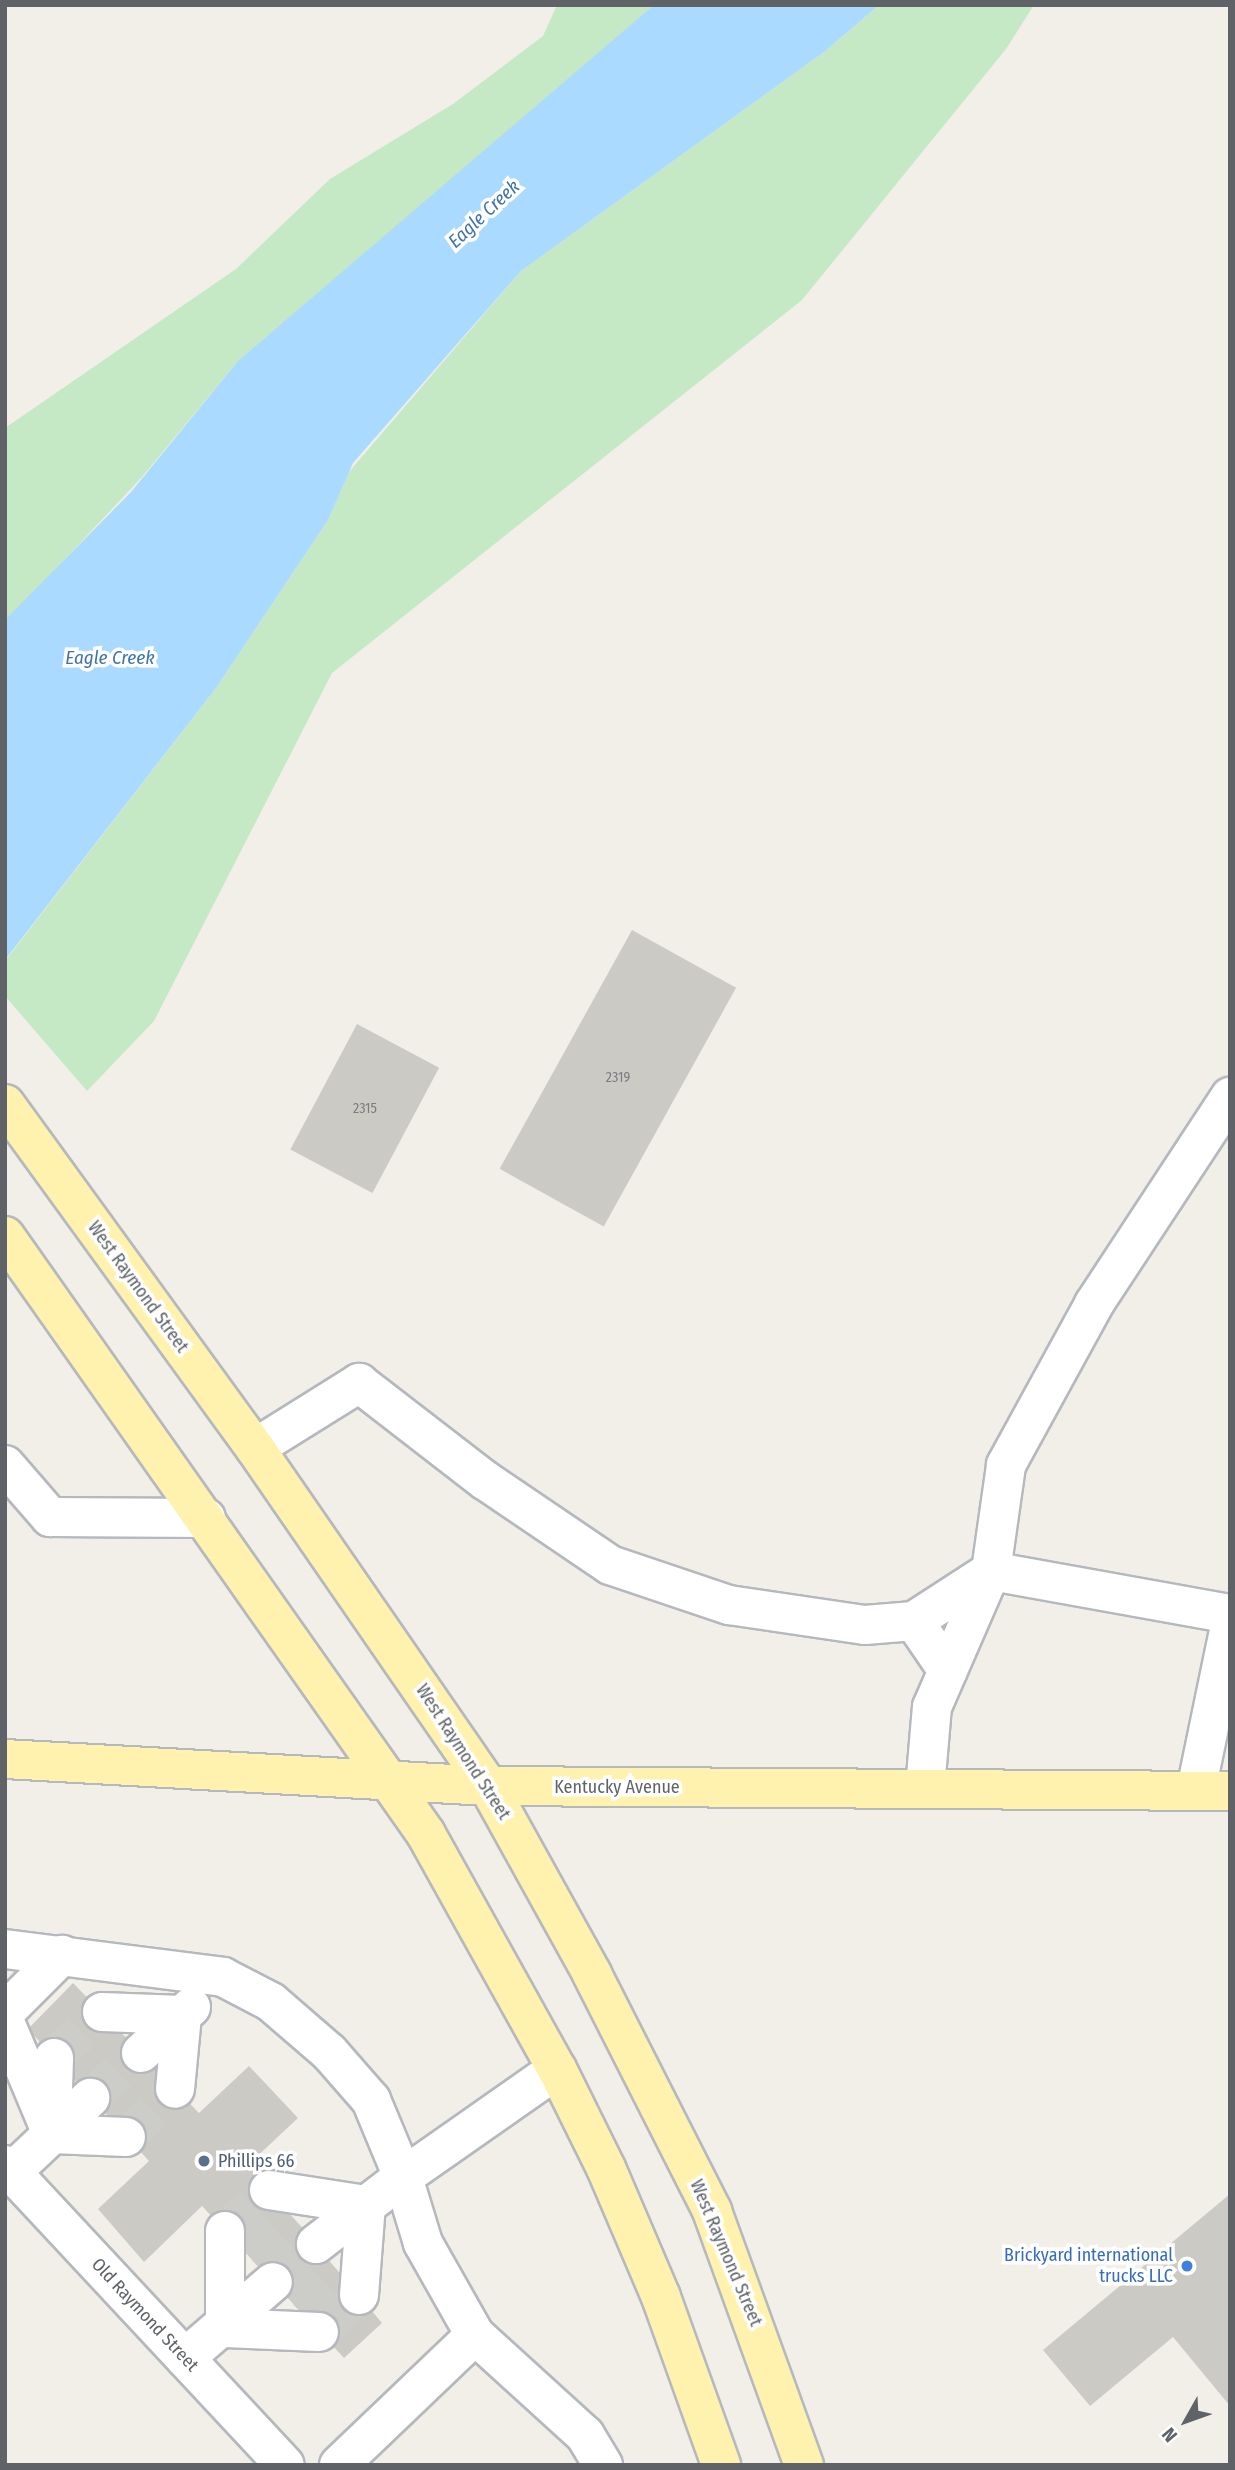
<!DOCTYPE html>
<style>
body{margin:0}
#map{position:relative;width:1235px;height:2470px;overflow:hidden;background:#f1efe8;font-family:"Fira Sans Condensed",sans-serif}
div>[style]{position:absolute}
[style*='--x']{left:calc(var(--x)*1px);top:calc(var(--y)*1px);width:calc(var(--w)*1px);rotate:calc(var(--a)*1deg)}
.green>*{inset:0;background:#c5e8c5}
.water>*{inset:0;background:#aadaff}
.building>*{inset:0;background:#cccac5;transform-origin:0 0}
.minor-tunnel>*{height:38px;margin-top:-19px;transform-origin:0;background:repeating-linear-gradient(90deg,#ccccc8 0 38px,transparent 0 57px)}
.roads{filter:drop-shadow(2px 0 #b5b8bc) drop-shadow(-2px 0 #b5b8bc) drop-shadow(0 2px #b5b8bc) drop-shadow(0 -2px #b5b8bc)}
.minor>*{height:38px;margin:-19px;padding:0 19px;transform-origin:19px;border-radius:19px;background:#fff}
.major>*{height:38px;margin:-19px;padding:0 19px;transform-origin:19px;border-radius:19px;background:#fff2af}
.dots>*{width:19px;height:19px;translate:-50% -50%;box-sizing:border-box;border:4px solid #fff;border-radius:50%}
span{translate:-50% -50%;white-space:nowrap;text-align:center;line-height:1.15;-webkit-text-stroke:7px #fff;paint-order:stroke}
.number-label{font-size:14px;color:#7a7d7f}
.number-label span{-webkit-text-stroke-width:0}
.street-label{font-size:18px;color:#5f6368}
.service-label{font-size:18px;color:#4e5e75}
.left{translate:0 -50%;text-align:left}
.shop-label{font-size:18px;color:#366cbe}
.right{translate:-100% -50%;text-align:right}
.water-label{font-size:19px;color:#4174aa;font-style:italic}
.frame{position:absolute;inset:0;border:7px solid #5f6368;pointer-events:none}
.north{position:absolute;left:1151px;top:2386px;width:70px;height:70px;-webkit-text-stroke:5px #fff;paint-order:stroke;rotate:230deg;font-size:19px;font-weight:700;line-height:28px;text-align:center;color:#5f6368}
.north::after{content:'';display:block;margin:auto;width:24px;height:32px;background:#5f6368;clip-path:polygon(50% 0,100% 100%,50% 72%,0 100%)}
</style>
<div id="map">
<div class="green">
<i style="clip-path:polygon(557px 5px,657px 5px,238px 361px,142px 477px,5px 623px,5px 428px,236px 269px,330px 179px,453px 104px,543px 36px)"></i>
<i style="clip-path:polygon(879px 5px,1034px 5px,1006px 49px,802px 300px,332px 673px,154px 1021px,87px 1091px,5px 996px,5px 961px,216px 688px,328px 520px,348px 473px,521px 271px,824px 52px)"></i>
</div>
<div class="water">
<i style="clip-path:polygon(654px 5px,879px 5px,824px 52px,521px 271px,353px 463px,328px 520px,216px 688px,5px 960px,5px 620px,131px 492px,238px 361px)"></i>
</div>
<div class="building">
<i style="left:632px;top:930px;width:119px;height:273px;rotate:29deg"></i>
<i style="left:357px;top:1024px;width:93px;height:142px;rotate:28deg"></i>
<i style="clip-path:polygon(73px 1983px,199px 2113px,249px 2066px,298px 2118px,248px 2165px,382px 2323px,344px 2358px,202px 2206px,144px 2262px,98px 2209px,149px 2161px,28px 2029px)"></i>
<i style="clip-path:polygon(1230px 2194px,1230px 2406px,1173px 2337px,1090px 2406px,1043px 2350px)"></i>
</div>
<div class="minor-tunnel">
<i style="--x:54;--y:2058;--w:66;--a:-43.8"></i>
<i style="--x:90;--y:2098;--w:68;--a:-41.4"></i>
<i style="--x:126;--y:2137;--w:69;--a:-44.4"></i>
<i style="--x:225;--y:2231;--w:60;--a:-43"></i>
<i style="--x:251;--y:2259;--w:59;--a:-42.3"></i>
<i style="--x:273;--y:2282;--w:57;--a:-41.5"></i>
<i style="--x:293;--y:2304;--w:56;--a:-41.4"></i>
<i style="--x:319;--y:2332;--w:54;--a:-42.8"></i>
</div>
<div class="roads">
<div class="minor">
<i style="--x:255;--y:1448;--w:123;--a:-32"></i>
<i style="--x:359;--y:1383;--w:160;--a:37.7"></i>
<i style="--x:486;--y:1481;--w:150;--a:34.1"></i>
<i style="--x:610;--y:1565;--w:126;--a:18.6"></i>
<i style="--x:729;--y:1605;--w:137;--a:8.4"></i>
<i style="--x:865;--y:1625;--w:49;--a:-4.7"></i>
<i style="--x:914;--y:1621;--w:60;--a:55.8"></i>
<i style="--x:5;--y:1465;--w:69;--a:49.1"></i>
<i style="--x:50;--y:1517;--w:156;--a:0.4"></i>
<i style="--x:914;--y:1621;--w:92;--a:-33"></i>
<i style="--x:991;--y:1571;--w:107;--a:-81.9"></i>
<i style="--x:1006;--y:1465;--w:183;--a:-61.3"></i>
<i style="--x:1094;--y:1304;--w:248;--a:-56.7"></i>
<i style="--x:925;--y:1788;--w:81;--a:-85.1"></i>
<i style="--x:932;--y:1707;--w:148;--a:-66.5"></i>
<i style="--x:991;--y:1571;--w:243;--a:10.2"></i>
<i style="--x:1196;--y:1790;--w:167;--a:-78.3"></i>
<i style="--x:5;--y:1949;--w:220;--a:7.3"></i>
<i style="--x:223;--y:1977;--w:54;--a:27.5"></i>
<i style="--x:271;--y:2002;--w:77;--a:40.8"></i>
<i style="--x:329;--y:2052;--w:64;--a:48.8"></i>
<i style="--x:371;--y:2100;--w:83;--a:67.4"></i>
<i style="--x:403;--y:2177;--w:110;--a:142.4"></i>
<i style="--x:5;--y:2012;--w:81;--a:-45"></i>
<i style="--x:102;--y:2012;--w:80;--a:2.1"></i>
<i style="--x:182;--y:2015;--w:74;--a:95.4"></i>
<i style="--x:5;--y:2022;--w:121;--a:67.2"></i>
<i style="--x:141;--y:2053;--w:68;--a:-42.6"></i>
<i style="--x:52;--y:2119;--w:61;--a:-88.1"></i>
<i style="--x:52;--y:2134;--w:74;--a:2.3"></i>
<i style="--x:5;--y:2165;--w:410;--a:47"></i>
<i style="--x:12;--y:2172;--w:108;--a:-43.5"></i>
<i style="--x:269;--y:2190;--w:98;--a:8.8"></i>
<i style="--x:225;--y:2231;--w:97;--a:90"></i>
<i style="--x:359;--y:2295;--w:90;--a:-85.6"></i>
<i style="--x:225;--y:2328;--w:94;--a:2.4"></i>
<i style="--x:475;--y:2335;--w:149;--a:42.3"></i>
<i style="--x:585;--y:2435;--w:35;--a:59"></i>
<i style="--x:185;--y:2358;--w:116;--a:-40.8"></i>
<i style="--x:339;--y:2465;--w:188;--a:-43.7"></i>
<i style="--x:475;--y:2335;--w:106;--a:-119.5"></i>
<i style="--x:423;--y:2243;--w:69;--a:-106.9"></i>
<i style="--x:403;--y:2177;--w:188;--a:-35"></i>
</div>
<div class="major">
<i style="--x:5;--y:1104;--w:425;--a:54"></i>
<i style="--x:255;--y:1448;--w:411;--a:55.4"></i>
<i style="--x:488;--y:1786;--w:215;--a:61"></i>
<i style="--x:592;--y:1974;--w:266;--a:63.1"></i>
<i style="--x:712;--y:2211;--w:270;--a:70.1"></i>
<i style="--x:5;--y:1236;--w:731;--a:54.85"></i>
<i style="--x:426;--y:1834;--w:269;--a:60.9"></i>
<i style="--x:557;--y:2069;--w:110;--a:63.7"></i>
<i style="--x:606;--y:2168;--w:140;--a:66.9"></i>
<i style="--x:661;--y:2297;--w:178;--a:70.3"></i>
<i style="--x:5;--y:1759;--w:484;--a:3.2"></i>
<i style="--x:488;--y:1786;--w:742;--a:0.39"></i>
</div>
</div>
<div class="dots">
<i style="left:204px;top:2161px;background:#5c6f8a"></i>
<i style="left:1187px;top:2266px;background:#3f7fe0"></i>
</div>
<div class="number-label">
<span style="left:618px;top:1078px">2319</span>
<span style="left:365px;top:1109px">2315</span>
</div>
<div class="street-label">
<span style="left:138px;top:1287px;rotate:54deg">West Raymond Street</span>
<span style="left:463px;top:1752px;rotate:57deg">West Raymond Street</span>
<span style="left:617px;top:1787px">Kentucky Avenue</span>
<span style="left:726px;top:2253px;rotate:67deg">West Raymond Street</span>
<span style="left:145px;top:2315px;rotate:47deg">Old Raymond Street</span>
</div>
<div class="service-label">
<span class="left" style="left:218px;top:2161px">Phillips 66</span>
</div>
<div class="shop-label">
<span class="right" style="left:1173px;top:2266px">Brickyard international<br>trucks LLC</span>
</div>
<div class="water-label">
<span style="left:484px;top:214px;rotate:-43deg">Eagle Creek</span>
<span style="left:110px;top:658px">Eagle Creek</span>
</div>
<div class="frame"></div>
<div class="north">N</div>
</div>
